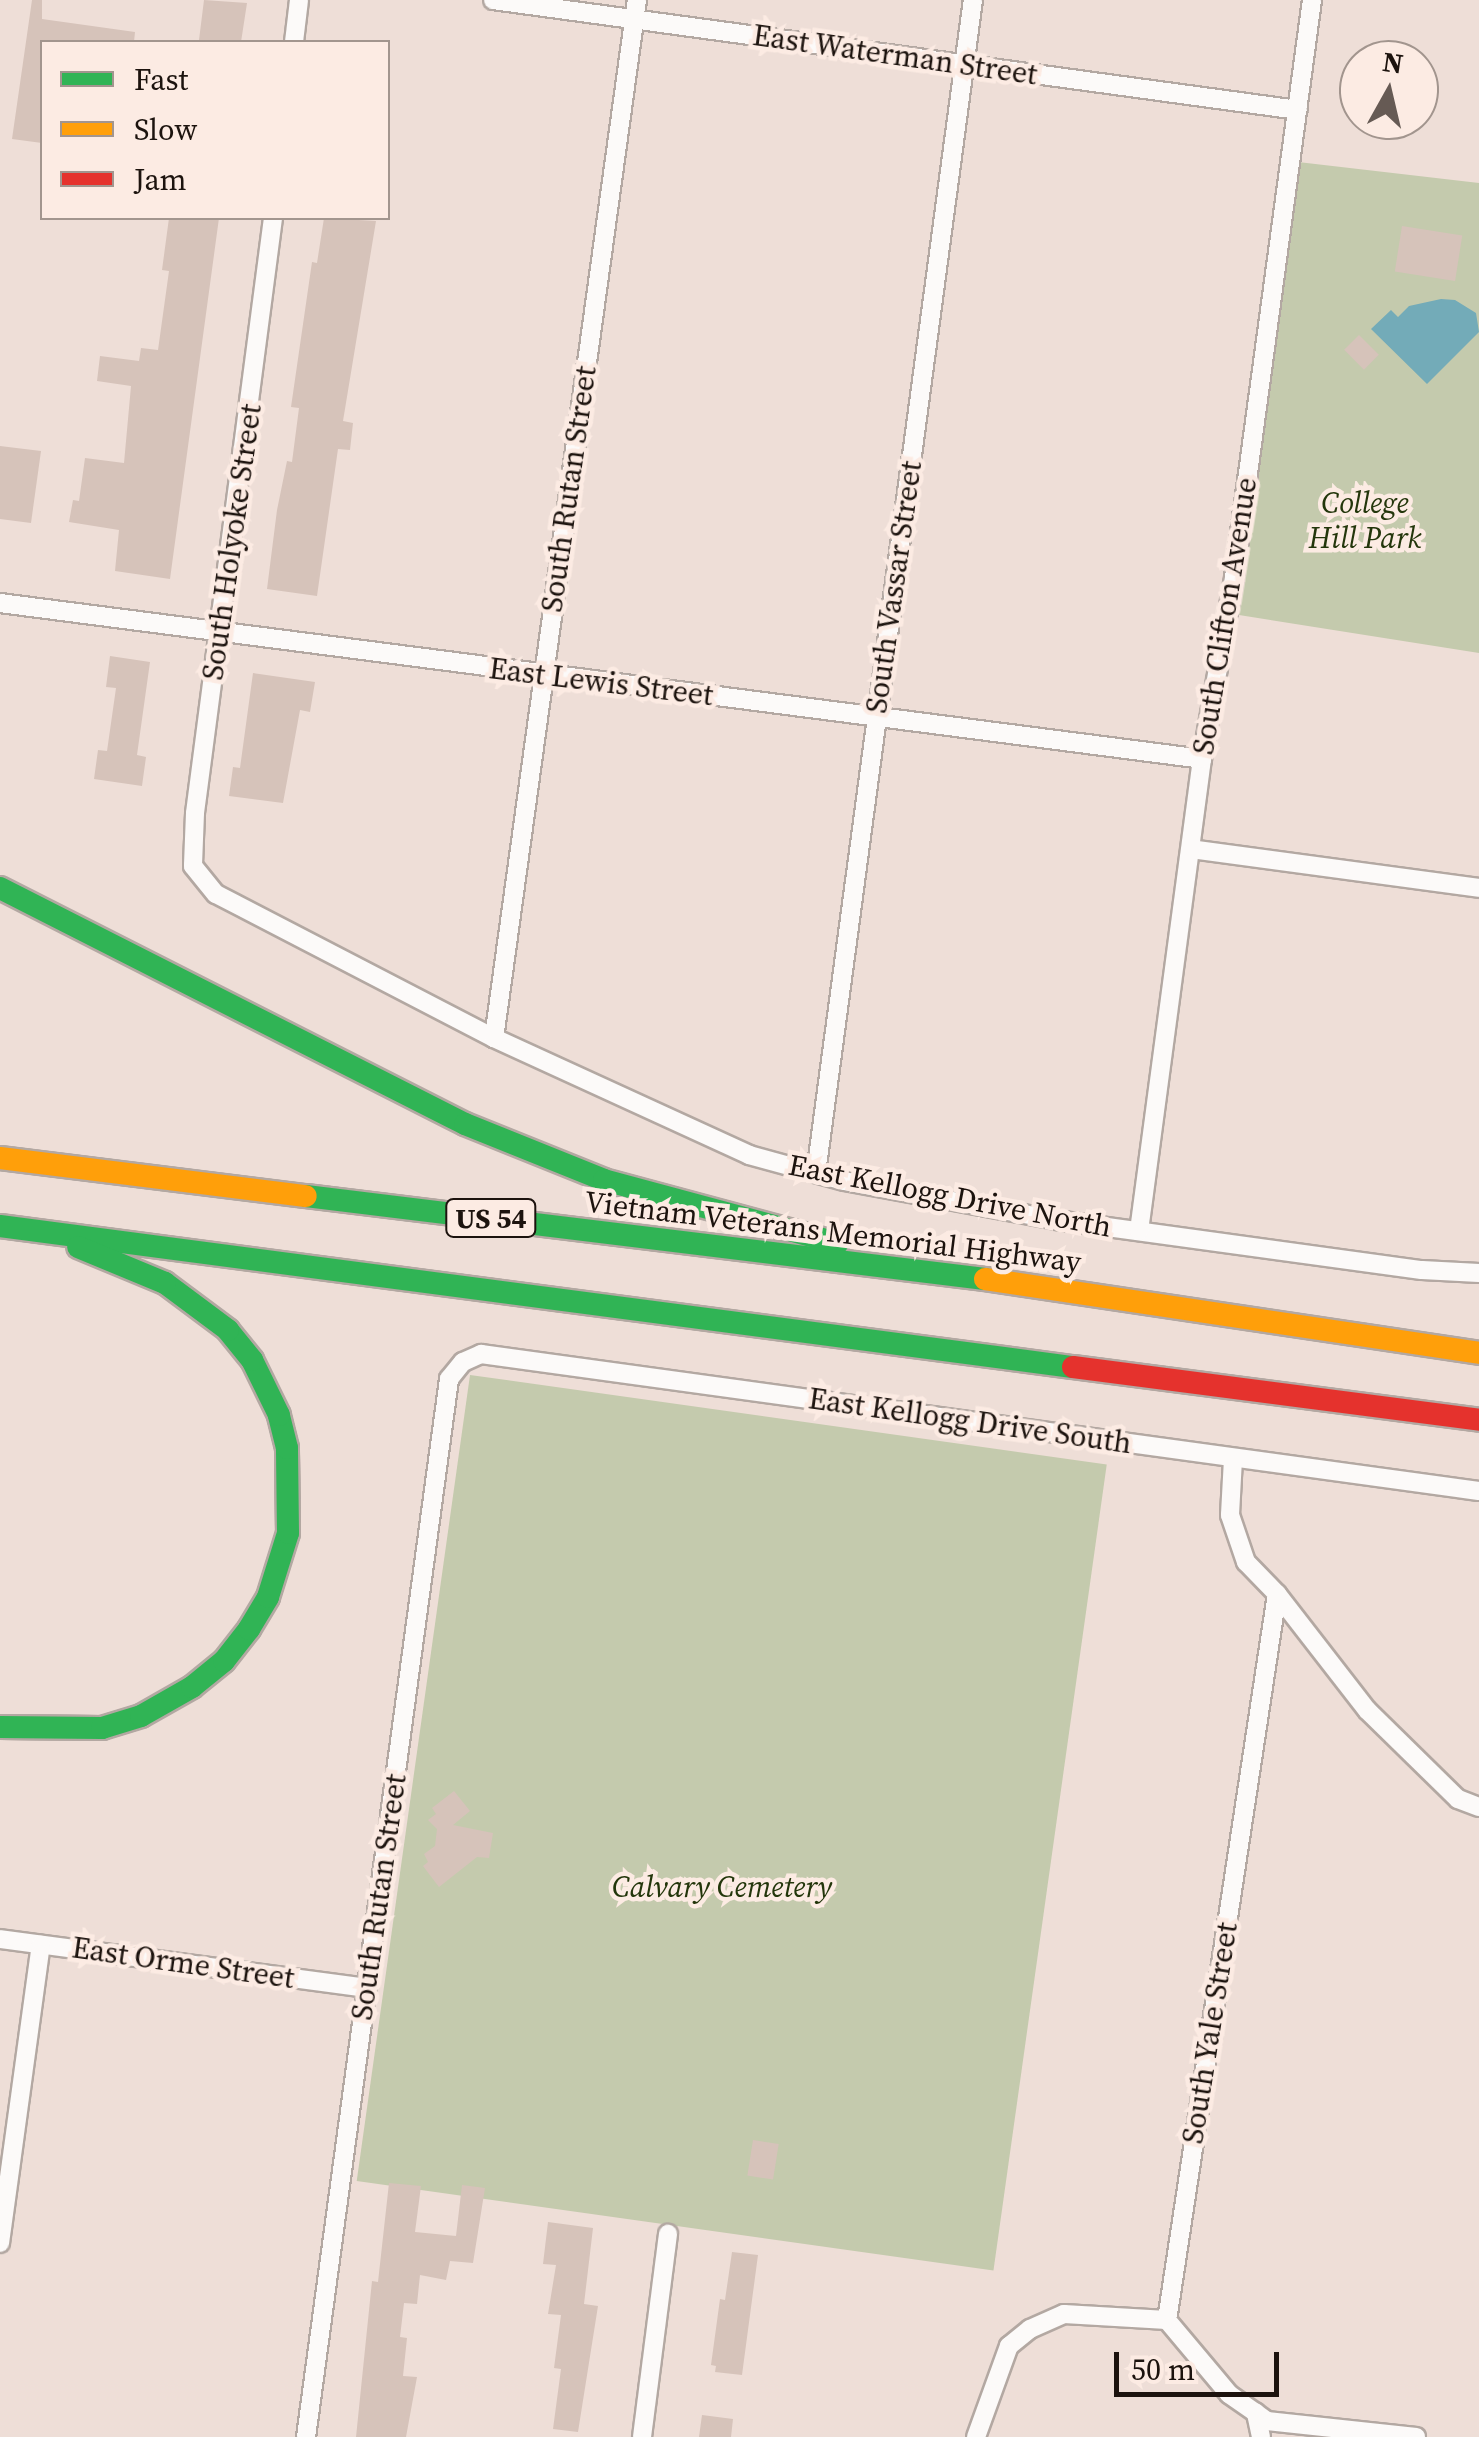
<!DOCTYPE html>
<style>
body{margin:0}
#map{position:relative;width:1479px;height:2437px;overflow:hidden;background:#eeded7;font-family:"Source Serif 4",serif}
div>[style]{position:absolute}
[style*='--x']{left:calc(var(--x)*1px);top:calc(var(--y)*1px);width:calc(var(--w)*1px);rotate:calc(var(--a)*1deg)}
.green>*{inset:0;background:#c4caad;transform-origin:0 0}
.water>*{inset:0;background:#73abb8}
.building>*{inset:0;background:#d6c3ba;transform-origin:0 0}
.roads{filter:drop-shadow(2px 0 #b3a8a2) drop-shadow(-2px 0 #b3a8a2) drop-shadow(0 2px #b3a8a2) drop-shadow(0 -2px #b3a8a2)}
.street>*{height:18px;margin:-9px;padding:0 9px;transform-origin:9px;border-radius:9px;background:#fcfaf9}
.fast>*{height:22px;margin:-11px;padding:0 11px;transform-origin:11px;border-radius:11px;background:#30b455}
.slow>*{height:22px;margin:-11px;padding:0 11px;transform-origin:11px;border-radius:11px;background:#ff9f0a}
.jam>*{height:22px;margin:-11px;padding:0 11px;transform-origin:11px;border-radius:11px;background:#e5322d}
span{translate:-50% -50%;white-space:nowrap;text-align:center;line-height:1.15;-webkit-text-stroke:9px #fcebe3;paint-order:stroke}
.shield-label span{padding:2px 8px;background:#fcebe3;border:2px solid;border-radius:8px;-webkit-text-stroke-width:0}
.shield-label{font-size:28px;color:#1c130e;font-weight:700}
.street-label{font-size:30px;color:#1c130e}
.park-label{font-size:30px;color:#23360b;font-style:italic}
.legend{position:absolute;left:40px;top:40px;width:350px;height:180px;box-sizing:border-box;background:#fcebe3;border:2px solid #a2958e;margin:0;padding:12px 18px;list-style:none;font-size:30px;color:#1c130e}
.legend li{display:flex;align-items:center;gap:20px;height:50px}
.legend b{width:50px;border:2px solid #a2958e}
.north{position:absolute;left:1339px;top:40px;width:100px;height:100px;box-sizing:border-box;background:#fcebe3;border:2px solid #a2958e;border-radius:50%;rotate:8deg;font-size:28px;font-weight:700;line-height:40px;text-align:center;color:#1c130e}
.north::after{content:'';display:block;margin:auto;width:35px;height:45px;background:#665a54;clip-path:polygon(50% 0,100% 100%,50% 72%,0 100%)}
.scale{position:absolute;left:1114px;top:2352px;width:165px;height:45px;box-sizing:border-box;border:5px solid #1c130e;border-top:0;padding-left:12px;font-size:30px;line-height:35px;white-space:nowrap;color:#1c130e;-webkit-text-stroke:8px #fcebe3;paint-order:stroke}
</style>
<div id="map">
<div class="green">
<i style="clip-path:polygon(1298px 162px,1479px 183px,1479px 653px,1239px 615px)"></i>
<i style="left:470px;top:1375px;width:643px;height:814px;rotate:8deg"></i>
</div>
<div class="water">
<i style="clip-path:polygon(1441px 299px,1455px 300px,1476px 313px,1479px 332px,1427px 384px,1371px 329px,1391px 310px,1398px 317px,1409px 306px)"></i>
</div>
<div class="building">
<i style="clip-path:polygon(32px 0,42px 0,42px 19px,135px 32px,134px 42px,42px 42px,42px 143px,12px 139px)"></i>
<i style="clip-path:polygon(204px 0,247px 3px,241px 42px,199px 40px)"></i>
<i style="clip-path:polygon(169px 218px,219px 218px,170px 579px,115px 571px,119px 530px,69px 522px,73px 500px,79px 501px,85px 458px,124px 463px,131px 386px,97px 381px,100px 356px,139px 361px,141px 348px,158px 350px,169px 271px,162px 270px)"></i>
<i style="clip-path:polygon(324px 218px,376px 221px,343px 421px,353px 423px,350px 450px,338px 449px,317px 596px,267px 589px,277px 510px,287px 461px,292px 462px,299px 408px,291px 407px,312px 262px,317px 263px)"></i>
<i style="left:1402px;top:226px;width:61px;height:46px;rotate:9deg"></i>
<i style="left:1359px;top:335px;width:28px;height:21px;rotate:45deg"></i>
<i style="clip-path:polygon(0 446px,41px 451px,31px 523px,0 519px)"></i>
<i style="clip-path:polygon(110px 656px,150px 662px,137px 755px,146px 757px,142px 786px,94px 779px,98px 750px,107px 751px,116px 688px,106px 687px)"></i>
<i style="clip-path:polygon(253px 673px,315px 682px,310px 712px,300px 710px,283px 803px,229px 796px,233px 767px,240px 768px)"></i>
<i style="clip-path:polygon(454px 1791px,470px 1811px,453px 1825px,493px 1833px,489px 1858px,477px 1857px,439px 1887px,423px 1866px,428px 1862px,424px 1854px,435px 1846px,437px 1829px,428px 1820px,436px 1814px,432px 1808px)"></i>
<i style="left:753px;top:2140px;width:26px;height:36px;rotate:9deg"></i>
<i style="clip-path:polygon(389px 2183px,421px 2186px,415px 2232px,456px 2236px,462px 2185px,485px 2188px,473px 2263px,450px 2261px,446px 2280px,420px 2275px,417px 2304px,404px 2303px,400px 2337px,407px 2338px,403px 2376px,417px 2377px,406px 2437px,356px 2437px,372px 2281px,378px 2282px)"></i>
<i style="clip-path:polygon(548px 2222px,593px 2228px,584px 2304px,598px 2306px,578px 2432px,553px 2429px,561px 2369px,554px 2368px,561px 2315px,548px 2314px,556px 2265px,543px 2264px)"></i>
<i style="clip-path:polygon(732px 2252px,758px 2255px,742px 2375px,715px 2372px,716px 2366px,711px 2365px,720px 2299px,725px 2300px)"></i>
<i style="clip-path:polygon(702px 2415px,733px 2419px,731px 2437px,699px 2437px)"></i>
</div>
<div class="roads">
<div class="street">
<i style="--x:493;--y:0;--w:812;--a:7.78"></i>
<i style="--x:294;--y:42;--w:42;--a:-83.2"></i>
<i style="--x:273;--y:218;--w:600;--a:97.47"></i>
<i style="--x:195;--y:813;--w:53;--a:92.2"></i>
<i style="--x:193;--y:866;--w:36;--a:51"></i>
<i style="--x:216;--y:894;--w:313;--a:27.4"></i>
<i style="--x:494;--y:1038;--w:281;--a:24.6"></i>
<i style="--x:749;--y:1155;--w:98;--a:15.3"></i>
<i style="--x:844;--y:1181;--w:216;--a:10.4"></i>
<i style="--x:1056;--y:1220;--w:369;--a:7.8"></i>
<i style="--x:1422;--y:1270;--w:57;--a:3"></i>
<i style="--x:0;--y:603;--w:1212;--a:7.39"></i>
<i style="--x:1191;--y:849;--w:291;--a:7.7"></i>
<i style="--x:494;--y:1038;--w:1048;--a:-82.16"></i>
<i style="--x:816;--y:1173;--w:1183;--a:-82.38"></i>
<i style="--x:1139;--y:1231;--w:476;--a:-82.4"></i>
<i style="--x:1202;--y:759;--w:185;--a:-80"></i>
<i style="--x:1234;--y:577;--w:582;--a:-82.3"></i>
<i style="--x:1233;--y:1459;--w:56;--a:93.1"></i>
<i style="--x:1230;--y:1515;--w:50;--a:71.2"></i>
<i style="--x:1246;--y:1562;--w:45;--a:45.9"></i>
<i style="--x:1277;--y:1594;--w:147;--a:52.2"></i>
<i style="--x:1367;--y:1710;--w:127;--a:44.4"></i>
<i style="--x:1458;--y:1799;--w:22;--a:21"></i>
<i style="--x:0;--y:1939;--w:369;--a:7.6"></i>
<i style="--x:0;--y:2243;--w:301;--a:-82.2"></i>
<i style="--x:1256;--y:2413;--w:14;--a:36"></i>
<i style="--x:1267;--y:2421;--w:150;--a:6.1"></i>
<i style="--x:306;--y:2437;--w:1068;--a:-82.3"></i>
<i style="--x:449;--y:1379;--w:22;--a:-51"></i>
<i style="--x:463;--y:1362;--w:20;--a:-24"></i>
<i style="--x:481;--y:1354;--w:1007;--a:7.82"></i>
<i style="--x:642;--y:2437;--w:205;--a:-82.7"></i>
<i style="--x:976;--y:2437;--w:97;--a:-70.1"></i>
<i style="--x:1009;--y:2346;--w:27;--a:-39"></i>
<i style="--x:1030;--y:2329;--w:37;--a:-24"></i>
<i style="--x:1064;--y:2314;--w:103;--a:3.3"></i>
<i style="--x:1261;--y:2437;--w:25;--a:-102"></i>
<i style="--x:1256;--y:2413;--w:33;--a:-145"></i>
<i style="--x:1229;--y:2394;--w:97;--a:-130"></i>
<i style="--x:1167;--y:2320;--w:734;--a:-81.38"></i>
</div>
<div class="fast">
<i style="--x:0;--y:888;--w:521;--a:26.91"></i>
<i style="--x:465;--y:1124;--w:150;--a:21.9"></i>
<i style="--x:604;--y:1180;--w:242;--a:15.1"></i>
<i style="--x:306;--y:1196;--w:684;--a:6.97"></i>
<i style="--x:0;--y:1226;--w:1082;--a:7.49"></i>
<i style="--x:0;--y:1727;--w:102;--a:0.6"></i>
<i style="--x:102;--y:1728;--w:41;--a:-17.1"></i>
<i style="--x:141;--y:1716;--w:59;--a:-29.6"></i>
<i style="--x:192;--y:1687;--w:41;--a:-39.1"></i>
<i style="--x:224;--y:1661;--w:41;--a:-52"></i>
<i style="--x:249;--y:1629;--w:37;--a:-59"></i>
<i style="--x:268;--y:1597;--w:67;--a:-72.6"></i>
<i style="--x:288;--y:1533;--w:85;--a:-90.7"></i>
<i style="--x:287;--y:1448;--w:34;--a:-104"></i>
<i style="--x:279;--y:1415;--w:61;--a:-116.1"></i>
<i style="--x:252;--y:1360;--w:38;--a:-129"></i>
<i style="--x:228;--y:1330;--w:79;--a:-143.3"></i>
<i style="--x:165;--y:1283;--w:94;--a:-157.5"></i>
</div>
<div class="slow">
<i style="--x:0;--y:1158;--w:308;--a:7.1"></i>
<i style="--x:985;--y:1279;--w:500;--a:8.5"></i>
</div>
<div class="jam">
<i style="--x:1073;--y:1367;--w:409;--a:7.4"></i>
</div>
</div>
<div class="shield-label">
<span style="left:491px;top:1218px">US 54</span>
</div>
<div class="street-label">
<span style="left:895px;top:55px;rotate:8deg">East Waterman Street</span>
<span style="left:569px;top:489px;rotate:-82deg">South Rutan Street</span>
<span style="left:232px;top:542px;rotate:-82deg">South Holyoke Street</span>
<span style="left:894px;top:587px;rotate:-82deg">South Vassar Street</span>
<span style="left:1225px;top:616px;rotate:-81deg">South Clifton Avenue</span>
<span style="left:601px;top:682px;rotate:7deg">East Lewis Street</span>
<span style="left:950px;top:1196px;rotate:11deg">East Kellogg Drive North</span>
<span style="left:833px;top:1232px;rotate:7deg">Vietnam Veterans Memorial Highway</span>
<span style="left:970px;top:1421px;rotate:8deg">East Kellogg Drive South</span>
<span style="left:379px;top:1897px;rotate:-82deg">South Rutan Street</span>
<span style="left:183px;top:1963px;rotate:8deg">East Orme Street</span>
<span style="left:1210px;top:2033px;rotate:-81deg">South Yale Street</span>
</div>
<div class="park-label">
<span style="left:1365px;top:520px">College<br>Hill Park</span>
<span style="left:722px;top:1887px">Calvary Cemetery</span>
</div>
<ul class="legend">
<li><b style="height:12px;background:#30b455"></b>Fast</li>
<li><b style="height:12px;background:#ff9f0a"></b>Slow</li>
<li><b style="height:12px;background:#e5322d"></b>Jam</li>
</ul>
<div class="north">N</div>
<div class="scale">50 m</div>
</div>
